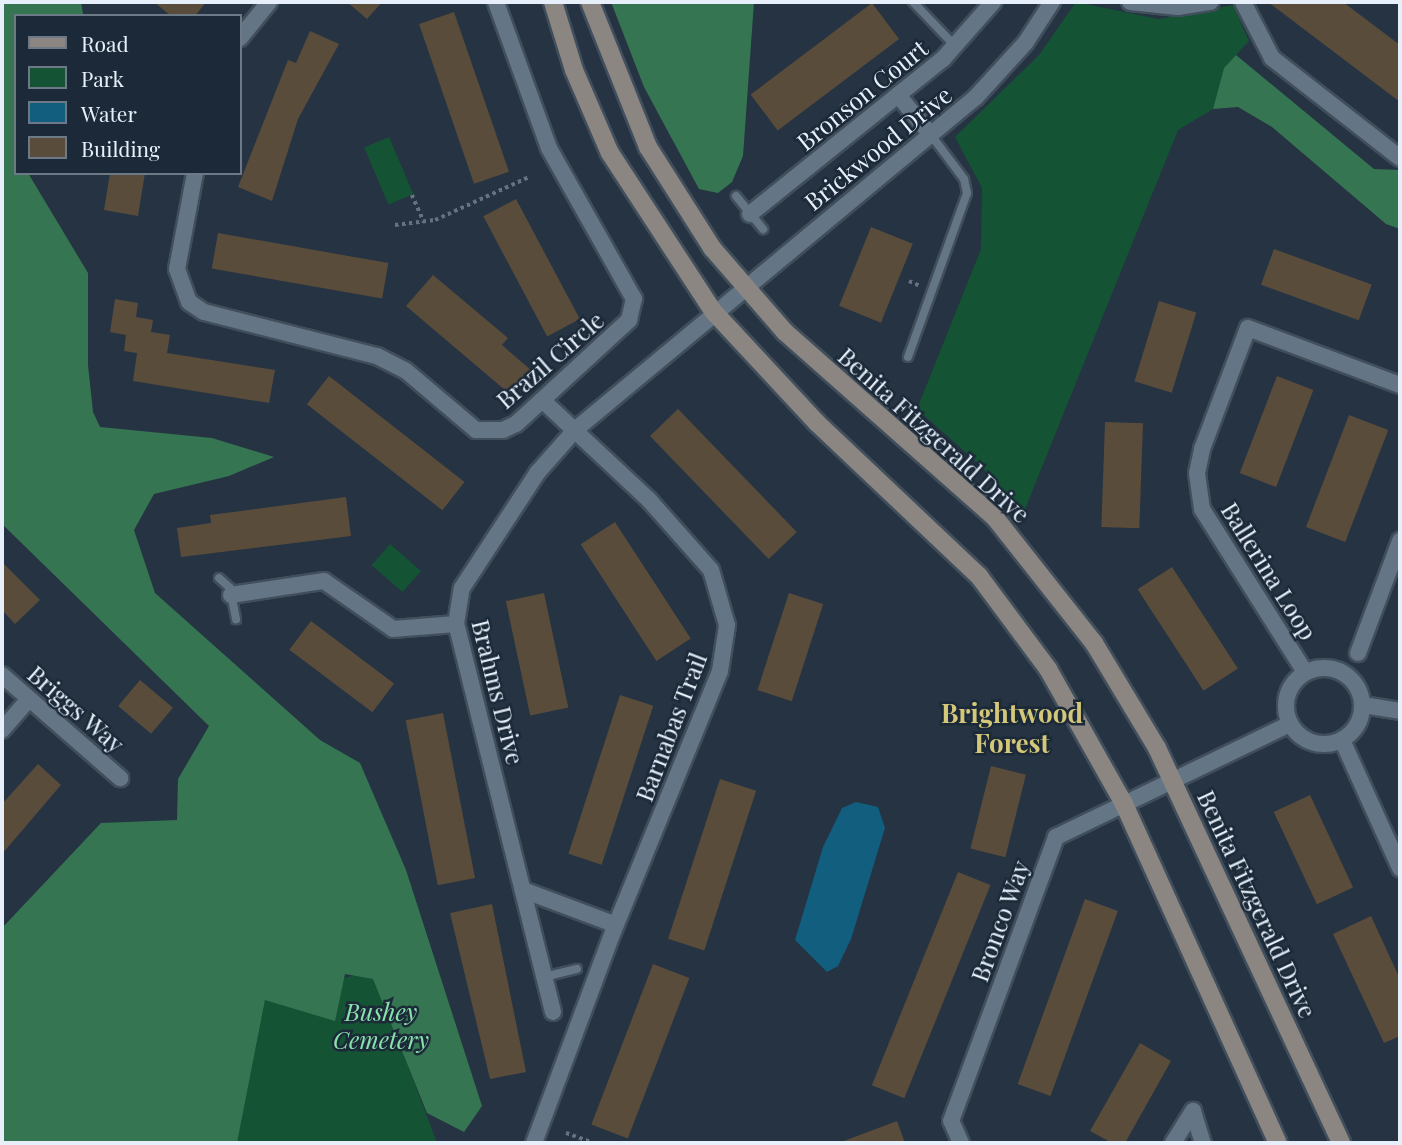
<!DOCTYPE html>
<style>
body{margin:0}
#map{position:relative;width:1402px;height:1145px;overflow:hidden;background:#253343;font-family:"Playfair Display",serif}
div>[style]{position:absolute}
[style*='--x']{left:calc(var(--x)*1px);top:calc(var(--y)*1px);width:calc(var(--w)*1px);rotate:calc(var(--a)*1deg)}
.green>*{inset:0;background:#145434;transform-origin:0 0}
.forest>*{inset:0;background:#367551}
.water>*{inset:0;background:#115e7f}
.building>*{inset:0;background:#5a4c3a;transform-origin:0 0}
.path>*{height:3.5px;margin-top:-1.75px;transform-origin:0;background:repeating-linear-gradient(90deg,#657280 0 3.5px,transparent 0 7px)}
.roads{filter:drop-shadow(2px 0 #414e5b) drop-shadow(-2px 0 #414e5b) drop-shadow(0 2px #414e5b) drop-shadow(0 -2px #414e5b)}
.lane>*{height:8px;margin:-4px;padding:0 4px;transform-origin:4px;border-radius:4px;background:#647586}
.street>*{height:16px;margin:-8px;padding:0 8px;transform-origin:8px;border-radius:8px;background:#647586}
.street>.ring{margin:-8px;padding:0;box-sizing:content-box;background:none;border:16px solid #647586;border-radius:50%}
.secondary>*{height:18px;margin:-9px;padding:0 9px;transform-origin:9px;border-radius:9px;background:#8c8683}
span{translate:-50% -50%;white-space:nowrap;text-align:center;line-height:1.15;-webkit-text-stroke:5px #1b2938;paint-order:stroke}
.street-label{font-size:24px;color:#e7f0fa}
.park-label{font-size:24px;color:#87e2ab;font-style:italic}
.neighbourhood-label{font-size:26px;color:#d5c779;font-weight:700}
.frame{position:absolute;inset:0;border:4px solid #e7f0fa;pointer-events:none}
.legend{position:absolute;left:14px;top:14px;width:228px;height:161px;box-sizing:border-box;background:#1b2938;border:2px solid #6d7986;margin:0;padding:9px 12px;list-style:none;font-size:21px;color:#e7f0fa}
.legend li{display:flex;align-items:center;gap:14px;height:35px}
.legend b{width:35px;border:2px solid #6d7986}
</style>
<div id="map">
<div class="green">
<i style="clip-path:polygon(1076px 2px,1158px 19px,1233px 5px,1249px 41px,1224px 68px,1213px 109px,1178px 130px,1023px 514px,982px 467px,917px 409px,981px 249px,982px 188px,955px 137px,1039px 55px)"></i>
<i style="left:389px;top:137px;width:62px;height:27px;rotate:67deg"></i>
<i style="left:390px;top:544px;width:41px;height:28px;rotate:41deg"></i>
<i style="clip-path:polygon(391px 965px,402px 1050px,437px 1143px,237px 1143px,265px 1000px)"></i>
</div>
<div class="forest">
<i style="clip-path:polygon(2px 2px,81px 2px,83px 14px,90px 16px,16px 16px,16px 173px,28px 173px,88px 273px,88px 365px,93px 412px,100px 427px,212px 438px,274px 457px,229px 476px,154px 494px,134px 530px,155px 593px,320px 740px,360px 763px,406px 870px,482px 1106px,464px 1132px,427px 1113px,373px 979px,345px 974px,335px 1021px,265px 1000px,237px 1143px,2px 1143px,2px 928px,101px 823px,177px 820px,178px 779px,209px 726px,2px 524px)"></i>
<i style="clip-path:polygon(611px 2px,754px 2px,743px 156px,732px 182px,718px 193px,699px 189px,644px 87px)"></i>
<i style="clip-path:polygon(1236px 55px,1374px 169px,1400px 170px,1400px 229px,1386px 224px,1272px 127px,1238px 107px,1213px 109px,1224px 68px)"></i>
</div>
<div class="water">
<i style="clip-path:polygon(856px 802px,878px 807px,885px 828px,851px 939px,838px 966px,827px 972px,795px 940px,823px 847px,842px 808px)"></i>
</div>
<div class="building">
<i style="clip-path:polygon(154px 2px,206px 2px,195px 16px,171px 16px)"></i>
<i style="clip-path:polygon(347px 2px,382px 2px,367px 19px)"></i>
<i style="clip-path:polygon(1268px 2px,1343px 2px,1400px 45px,1400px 102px)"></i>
<i style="left:872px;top:3px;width:45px;height:152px;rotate:53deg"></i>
<i style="left:454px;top:12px;width:169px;height:37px;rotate:71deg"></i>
<i style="clip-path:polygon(310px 31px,339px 44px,298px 119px,272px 201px,238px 187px,288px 60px,296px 63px)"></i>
<i style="clip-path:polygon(110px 173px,145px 173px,138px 216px,104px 210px)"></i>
<i style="left:516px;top:199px;width:136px;height:37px;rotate:62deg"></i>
<i style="left:871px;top:227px;width:45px;height:85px;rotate:22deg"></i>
<i style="left:218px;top:233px;width:173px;height:36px;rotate:10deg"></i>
<i style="left:1274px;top:249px;width:104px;height:38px;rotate:20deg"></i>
<i style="clip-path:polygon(433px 275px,508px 338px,502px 345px,532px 371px,511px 395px,406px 306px)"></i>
<i style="clip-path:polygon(115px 299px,138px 303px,136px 317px,153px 320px,151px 332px,170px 335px,167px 353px,275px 370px,269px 403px,133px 381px,137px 353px,124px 351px,126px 335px,110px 332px)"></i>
<i style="left:1159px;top:301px;width:39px;height:84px;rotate:17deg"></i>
<i style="left:329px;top:376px;width:172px;height:36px;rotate:38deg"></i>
<i style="left:1277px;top:376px;width:39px;height:104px;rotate:21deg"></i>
<i style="left:678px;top:409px;width:171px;height:39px;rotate:46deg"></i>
<i style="left:1349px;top:415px;width:42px;height:120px;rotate:21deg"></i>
<i style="left:1105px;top:422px;width:38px;height:105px;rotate:2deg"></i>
<i style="clip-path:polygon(346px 497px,351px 536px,181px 557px,177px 528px,211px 523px,210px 515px)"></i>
<i style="left:615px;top:522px;width:139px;height:41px;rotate:57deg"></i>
<i style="clip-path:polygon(2px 562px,40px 600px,15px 624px,2px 610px)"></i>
<i style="left:1172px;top:567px;width:121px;height:41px;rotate:57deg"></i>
<i style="left:544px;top:593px;width:117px;height:39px;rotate:78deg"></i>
<i style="left:789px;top:593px;width:36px;height:102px;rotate:18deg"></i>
<i style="left:311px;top:621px;width:104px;height:36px;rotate:37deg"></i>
<i style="left:140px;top:680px;width:43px;height:34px;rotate:40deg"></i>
<i style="left:620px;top:695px;width:35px;height:167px;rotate:18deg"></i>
<i style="left:443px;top:713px;width:168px;height:38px;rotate:79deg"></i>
<i style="clip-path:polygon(38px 764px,61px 785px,2px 854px,2px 804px)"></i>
<i style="left:991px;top:766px;width:36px;height:85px;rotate:14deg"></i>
<i style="left:720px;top:779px;width:38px;height:168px;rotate:18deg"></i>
<i style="left:1310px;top:795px;width:102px;height:40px;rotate:65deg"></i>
<i style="left:958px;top:872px;width:35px;height:230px;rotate:22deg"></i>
<i style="left:1085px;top:899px;width:35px;height:197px;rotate:20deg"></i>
<i style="clip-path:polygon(492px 904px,526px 1072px,490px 1079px,450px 913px)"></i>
<i style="clip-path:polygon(1371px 916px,1400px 979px,1400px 1036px,1384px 1043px,1333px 934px)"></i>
<i style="left:653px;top:964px;width:39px;height:172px;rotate:21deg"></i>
<i style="clip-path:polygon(1140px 1043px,1171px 1061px,1125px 1143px,1112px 1143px,1090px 1131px)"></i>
<i style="clip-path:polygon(897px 1121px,905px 1143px,842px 1143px,841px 1142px)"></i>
</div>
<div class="path">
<i style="--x:889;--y:65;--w:12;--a:48"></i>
<i style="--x:841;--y:104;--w:12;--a:55"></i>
<i style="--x:412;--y:195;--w:30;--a:66"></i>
<i style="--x:395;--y:225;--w:40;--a:-7.1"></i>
<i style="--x:435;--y:220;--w:103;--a:-24.6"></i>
<i style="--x:909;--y:281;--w:12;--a:24"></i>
<i style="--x:566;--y:1133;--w:29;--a:20"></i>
</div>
<div class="roads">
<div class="lane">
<i style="--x:913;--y:2;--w:62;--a:46.3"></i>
<i style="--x:736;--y:196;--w:43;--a:50.7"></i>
<i style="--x:908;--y:357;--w:174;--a:-70.2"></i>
<i style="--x:967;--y:193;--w:14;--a:-102"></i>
<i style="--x:964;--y:179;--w:55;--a:-126.9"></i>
<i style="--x:219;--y:578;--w:15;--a:42"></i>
<i style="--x:230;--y:588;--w:32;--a:79"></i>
<i style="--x:544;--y:977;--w:34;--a:-14"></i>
</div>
<div class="street">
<i style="--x:1130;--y:2;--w:48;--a:5.9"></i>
<i style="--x:1178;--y:7;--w:33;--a:-9"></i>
<i style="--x:1243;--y:2;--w:63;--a:62.6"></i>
<i style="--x:1272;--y:58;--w:162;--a:38"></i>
<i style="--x:240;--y:38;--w:46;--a:-51.1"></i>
<i style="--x:898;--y:95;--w:52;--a:50.5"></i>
<i style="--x:195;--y:173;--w:98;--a:100.6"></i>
<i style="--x:177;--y:269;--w:35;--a:70"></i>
<i style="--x:189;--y:302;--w:18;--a:34"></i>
<i style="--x:204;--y:312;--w:179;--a:14.3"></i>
<i style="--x:377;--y:356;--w:31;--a:27"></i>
<i style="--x:405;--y:370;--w:93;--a:40.2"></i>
<i style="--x:476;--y:430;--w:27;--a:0"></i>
<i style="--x:503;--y:430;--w:14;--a:-25"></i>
<i style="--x:516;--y:424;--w:154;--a:-42.6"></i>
<i style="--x:629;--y:320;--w:22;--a:-77"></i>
<i style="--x:634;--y:299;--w:173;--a:-119.4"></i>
<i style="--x:549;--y:148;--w:155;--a:-110"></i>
<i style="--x:750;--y:214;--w:248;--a:-38.8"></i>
<i style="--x:943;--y:59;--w:76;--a:-48.7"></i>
<i style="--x:231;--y:595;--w:94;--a:-8.6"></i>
<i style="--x:324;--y:581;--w:84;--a:34.8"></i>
<i style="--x:393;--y:629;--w:63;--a:-4.5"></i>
<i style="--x:1358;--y:653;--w:120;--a:-69.4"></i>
<i class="ring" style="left:1286px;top:668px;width:60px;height:60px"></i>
<i style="--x:1305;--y:672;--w:193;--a:-122.3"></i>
<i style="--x:1202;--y:509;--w:36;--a:-98"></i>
<i style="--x:1197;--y:473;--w:25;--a:-78"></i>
<i style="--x:1202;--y:449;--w:129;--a:-69.2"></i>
<i style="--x:1248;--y:328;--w:162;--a:20.6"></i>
<i style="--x:2;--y:675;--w:157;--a:41.1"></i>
<i style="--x:1363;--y:705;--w:37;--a:9"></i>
<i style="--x:2;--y:730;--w:41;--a:-48.9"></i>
<i style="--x:1342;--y:740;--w:141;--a:65.6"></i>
<i style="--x:523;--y:890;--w:99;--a:20.6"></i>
<i style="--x:553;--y:1012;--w:400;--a:-104"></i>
<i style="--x:456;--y:624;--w:36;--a:-81"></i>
<i style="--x:462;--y:588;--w:139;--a:-56.8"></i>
<i style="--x:538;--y:472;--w:56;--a:-48.6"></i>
<i style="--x:575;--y:430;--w:521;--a:-39.71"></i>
<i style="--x:976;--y:97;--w:74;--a:-47.7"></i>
<i style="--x:1026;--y:42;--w:48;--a:-57"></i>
<i style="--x:534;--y:1143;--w:225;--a:-69.5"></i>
<i style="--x:613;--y:932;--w:282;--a:-67.7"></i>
<i style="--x:720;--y:671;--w:47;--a:-81.3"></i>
<i style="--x:727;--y:625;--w:57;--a:-106.2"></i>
<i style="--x:711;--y:570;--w:94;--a:-131.5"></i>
<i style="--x:649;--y:500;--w:146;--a:-136.9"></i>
<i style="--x:961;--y:1143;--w:24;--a:-114"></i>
<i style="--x:951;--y:1121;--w:303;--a:-69.7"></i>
<i style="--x:1056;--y:837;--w:260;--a:-25.8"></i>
<i style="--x:1173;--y:1143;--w:38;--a:-58"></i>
<i style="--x:1193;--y:1111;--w:34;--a:73"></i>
</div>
<div class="secondary">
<i style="--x:553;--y:2;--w:71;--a:72.8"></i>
<i style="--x:574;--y:70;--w:90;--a:66.6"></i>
<i style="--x:610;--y:153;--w:189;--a:56.9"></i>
<i style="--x:713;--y:311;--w:153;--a:47.1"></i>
<i style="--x:817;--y:423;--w:223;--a:43.4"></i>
<i style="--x:979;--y:576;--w:116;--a:53.4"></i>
<i style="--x:1048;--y:669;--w:155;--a:60.6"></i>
<i style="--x:1124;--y:804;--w:372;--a:65.6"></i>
<i style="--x:590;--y:2;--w:156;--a:68.2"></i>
<i style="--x:648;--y:147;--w:120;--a:57.6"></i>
<i style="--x:712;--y:248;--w:111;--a:49"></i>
<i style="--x:785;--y:332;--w:282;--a:41.5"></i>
<i style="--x:996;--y:519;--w:158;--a:51.7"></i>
<i style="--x:1094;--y:643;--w:122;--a:59"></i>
<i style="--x:1157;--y:748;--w:436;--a:65"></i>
</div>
</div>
<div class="street-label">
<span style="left:862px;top:95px;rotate:-39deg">Bronson Court</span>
<span style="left:878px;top:148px;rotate:-39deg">Brickwood Drive</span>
<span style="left:550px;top:360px;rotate:-41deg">Brazil Circle</span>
<span style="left:934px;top:435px;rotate:42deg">Benita Fitzgerald Drive</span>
<span style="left:1269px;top:571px;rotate:58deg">Ballerina Loop</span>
<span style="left:498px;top:692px;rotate:76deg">Brahms Drive</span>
<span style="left:76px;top:709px;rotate:41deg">Briggs Way</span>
<span style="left:671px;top:727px;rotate:-69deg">Barnabas Trail</span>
<span style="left:1257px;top:904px;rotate:65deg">Benita Fitzgerald Drive</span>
<span style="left:1000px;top:921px;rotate:-70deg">Bronco Way</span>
</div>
<div class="park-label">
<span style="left:381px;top:1026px">Bushey<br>Cemetery</span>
</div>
<div class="neighbourhood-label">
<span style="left:1012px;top:728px">Brightwood<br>Forest</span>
</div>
<div class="frame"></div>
<ul class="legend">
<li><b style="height:9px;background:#8c8683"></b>Road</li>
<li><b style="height:19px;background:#145434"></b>Park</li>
<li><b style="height:19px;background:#115e7f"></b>Water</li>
<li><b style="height:19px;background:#5a4c3a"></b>Building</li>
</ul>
</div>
